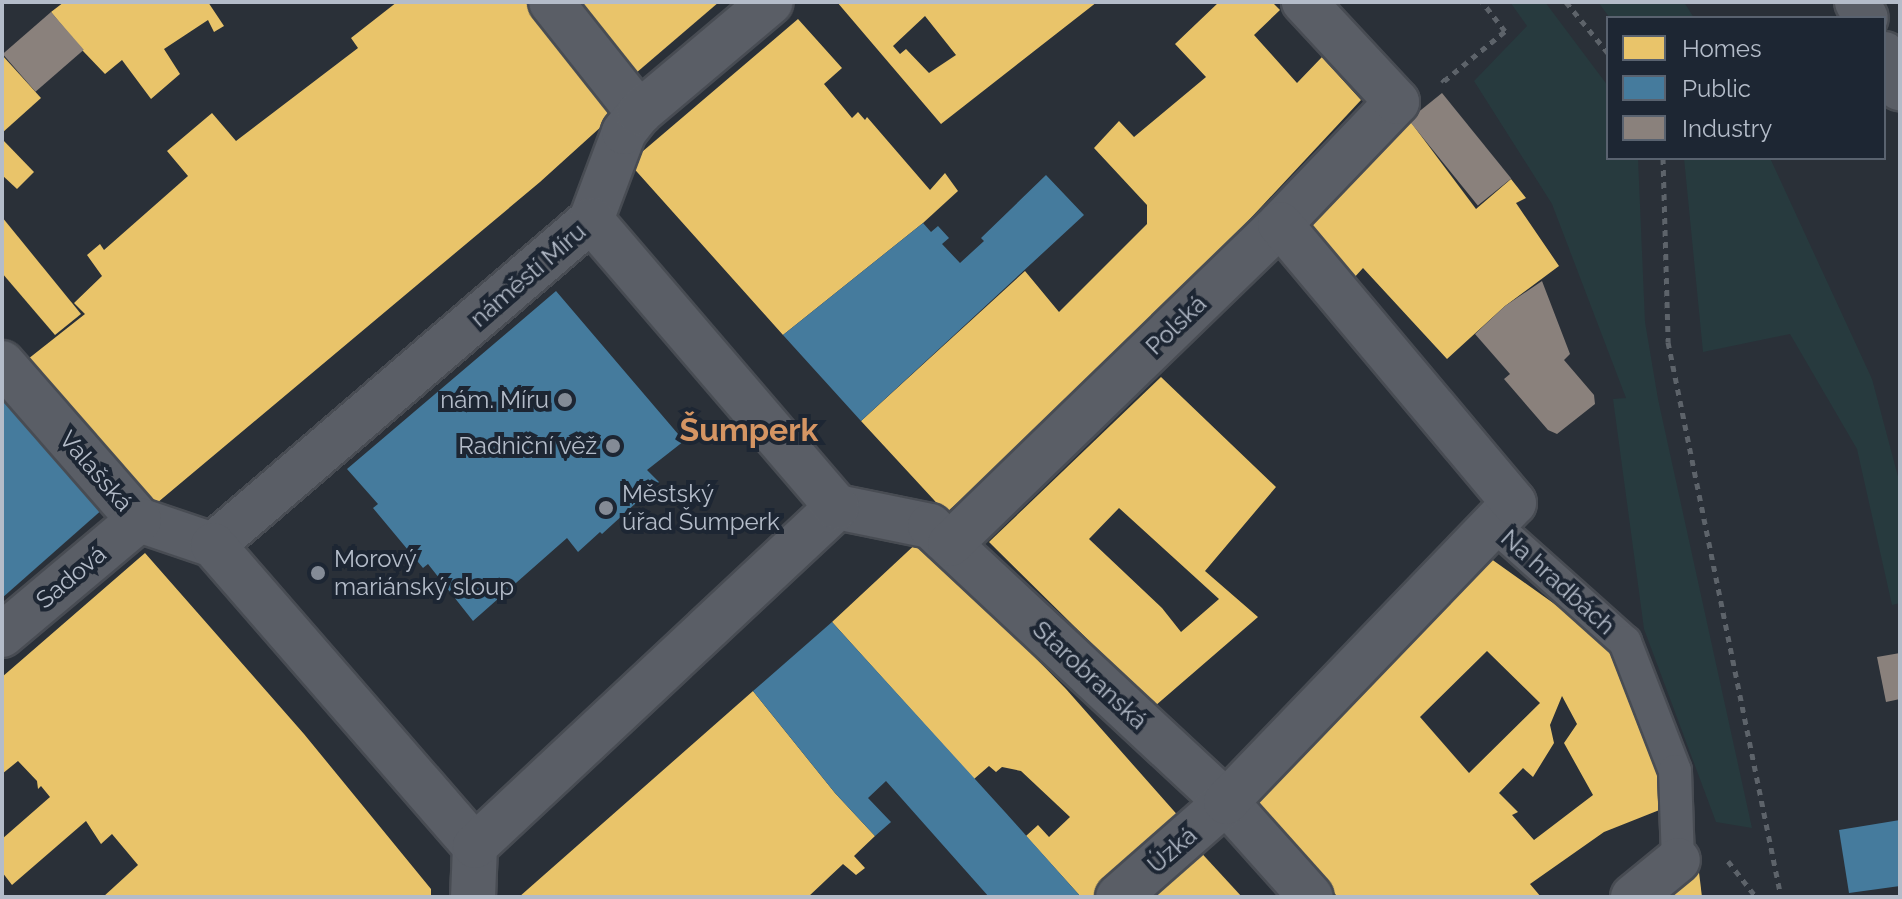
<!DOCTYPE html>
<meta charset="utf-8">
<style>
body{margin:0}
#map{position:relative;width:1902px;height:899px;overflow:hidden;background:#2a3038;font-family:Raleway,sans-serif}
div>[style]{position:absolute}
[style*='--x']{left:calc(var(--x)*1px);top:calc(var(--y)*1px);width:calc(var(--w)*1px);rotate:calc(var(--a)*1deg)}
.green>*{inset:0;background:#273a3e}
.homes>*{inset:0;background:#e9c46a}
.public>*{inset:0;background:#457b9d}
.industry>*{inset:0;background:#8a817c;transform-origin:0 0}
.path>*{height:5px;margin-top:-2.5px;transform-origin:0;background:repeating-linear-gradient(90deg,#5d636a 0 6px,transparent 0 12px)}
.roads{filter:drop-shadow(2px 0 #484c53) drop-shadow(-2px 0 #484c53) drop-shadow(0 2px #484c53) drop-shadow(0 -2px #484c53)}
.service>*{height:32px;margin:-16px;padding:0 16px;transform-origin:16px;border-radius:16px;background:#5a5e66}
.pedestrian>*{height:44px;margin:-22px;padding:0 22px;transform-origin:22px;border-radius:22px;background:#5a5e66}
.minor>*{height:44px;margin:-22px;padding:0 22px;transform-origin:22px;border-radius:22px;background:#5a5e66}
.dots>*{width:22px;height:22px;translate:-50% -50%;box-sizing:border-box;border:4px solid #1d2633;border-radius:50%}
span{translate:-50% -50%;white-space:nowrap;text-align:center;line-height:1.15;-webkit-text-stroke:8px #1d2633;paint-order:stroke}
.street-label{font-size:24px;color:#b4bcc9}
.poi-label{font-size:24px;color:#b4bcc9}
.right{translate:-100% -50%;text-align:right}
.left{translate:0 -50%;text-align:left}
.district-label{font-size:32px;color:#d59563;font-weight:700}
.frame{position:absolute;inset:0;border:4px solid #b4bcc9;pointer-events:none}
.legend{position:absolute;left:1606px;top:16px;width:280px;height:144px;box-sizing:border-box;background:#1d2633;border:2px solid #59626f;margin:0;padding:10px 14px;list-style:none;font-size:24px;color:#b4bcc9}
.legend li{display:flex;align-items:center;gap:16px;height:40px}
.legend b{width:40px;border:2px solid #59626f}
</style>
<div id="map">
<div class="green">
<i style="clip-path:polygon(1510px 2px,1545px 2px,1608px 86px,1608px 158px,1638px 158px,1645px 322px,1658px 399px,1752px 828px,1716px 822px,1644px 629px,1613px 399px,1626px 398px,1552px 204px,1474px 81px,1527px 26px)"></i>
<i style="clip-path:polygon(1598px 2px,1684px 2px,1694px 18px,1610px 18px)"></i>
<i style="clip-path:polygon(1684px 158px,1770px 158px,1872px 379px,1900px 484px,1900px 603px,1892px 605px,1857px 449px,1790px 334px,1703px 352px)"></i>
</div>
<div class="homes">
<i style="clip-path:polygon(64px 2px,208px 2px,224px 26px,214px 32px,208px 20px,164px 49px,180px 74px,151px 99px,122px 60px,105px 74px,83px 51px,51px 12px)"></i>
<i style="clip-path:polygon(397px 2px,537px 2px,624px 106px,540px 182px,151px 508px,28px 359px,85px 314px,74px 303px,102px 276px,87px 255px,100px 244px,104px 250px,188px 176px,167px 151px,212px 113px,236px 141px,358px 48px,351px 38px)"></i>
<i style="clip-path:polygon(559px 2px,719px 2px,629px 79px)"></i>
<i style="clip-path:polygon(evenodd,837px 2px,1097px 2px,941px 124px,837px 2px,925px 16px,956px 55px,929px 73px,906px 49px,900px 54px,893px 46px,925px 16px)"></i>
<i style="clip-path:polygon(1219px 2px,1272px 2px,1280px 10px,1254px 35px,1297px 83px,1322px 57px,1361px 100px,1109px 370px,946px 513px,861px 421px,1025px 271px,1059px 312px,1147px 224px,1147px 205px,1094px 148px,1119px 121px,1134px 137px,1206px 77px,1175px 44px)"></i>
<i style="clip-path:polygon(798px 19px,842px 68px,824px 84px,852px 118px,858px 112px,865px 120px,867px 117px,930px 190px,945px 173px,958px 191px,923px 223px,783px 335px,629px 163px)"></i>
<i style="clip-path:polygon(2px 55px,41px 98px,2px 133px)"></i>
<i style="clip-path:polygon(1410px 121px,1476px 209px,1511px 179px,1526px 198px,1516px 203px,1559px 266px,1505px 306px,1447px 359px,1363px 268px,1352px 280px,1299px 218px)"></i>
<i style="clip-path:polygon(2px 139px,34px 172px,17px 189px,2px 175px)"></i>
<i style="clip-path:polygon(2px 217px,81px 314px,55px 335px,2px 273px)"></i>
<i style="clip-path:polygon(evenodd,1161px 377px,1276px 487px,1205px 571px,1258px 617px,1155px 706px,989px 542px,1161px 377px,1119px 508px,1219px 599px,1181px 632px,1162px 608px,1089px 539px,1119px 508px)"></i>
<i style="clip-path:polygon(920px 540px,1066px 689px,1181px 819px,1097px 897px,1081px 897px,1026px 836px,1038px 825px,1049px 837px,1070px 817px,1021px 771px,1002px 767px,996px 772px,989px 766px,974px 779px,832px 622px)"></i>
<i style="clip-path:polygon(145px 553px,304px 734px,431px 889px,431px 897px,103px 897px,138px 865px,112px 834px,101px 844px,86px 821px,12px 885px,2px 872px,2px 839px,50px 797px,41px 786px,38px 789px,37px 781px,18px 761px,2px 774px,2px 677px)"></i>
<i style="clip-path:polygon(evenodd,1487px 556px,1577px 620px,1606px 645px,1647px 731px,1667px 807px,1604px 832px,1530px 884px,1541px 897px,1338px 897px,1244px 801px,1487px 556px,1487px 651px,1540px 703px,1469px 773px,1420px 717px,1487px 651px,1487px 556px,1562px 696px,1577px 724px,1564px 743px,1593px 795px,1534px 840px,1512px 815px,1518px 812px,1499px 793px,1523px 768px,1533px 777px,1554px 743px,1550px 725px,1562px 696px)"></i>
<i style="clip-path:polygon(753px 691px,835px 793px,875px 836px,854px 856px,865px 868px,856px 875px,843px 864px,808px 897px,519px 897px)"></i>
<i style="clip-path:polygon(1195px 846px,1242px 897px,1141px 897px)"></i>
<i style="clip-path:polygon(1698px 864px,1702px 897px,1659px 897px)"></i>
</div>
<div class="public">
<i style="clip-path:polygon(1046px 175px,1084px 215px,861px 421px,783px 335px,923px 223px,931px 232px,938px 226px,949px 238px,942px 244px,960px 263px,984px 241px,981px 238px)"></i>
<i style="clip-path:polygon(556px 291px,684px 441px,647px 470px,659px 482px,602px 534px,600px 532px,578px 552px,567px 538px,473px 621px,428px 564px,423px 568px,373px 508px,378px 504px,347px 469px)"></i>
<i style="clip-path:polygon(2px 394px,104px 508px,2px 598px)"></i>
<i style="clip-path:polygon(832px 622px,1005px 812px,1081px 897px,989px 897px,886px 781px,868px 798px,891px 822px,875px 836px,835px 793px,753px 691px)"></i>
<i style="clip-path:polygon(1900px 820px,1900px 886px,1849px 893px,1839px 830px)"></i>
</div>
<div class="industry">
<i style="left:51px;top:12px;width:50px;height:64px;rotate:49deg"></i>
<i style="left:1442px;top:93px;width:110px;height:43px;rotate:51deg"></i>
<i style="clip-path:polygon(1542px 281px,1570px 354px,1564px 360px,1594px 395px,1595px 404px,1557px 434px,1548px 430px,1504px 379px,1510px 374px,1475px 334px,1505px 306px)"></i>
<i style="clip-path:polygon(1900px 653px,1900px 699px,1886px 702px,1877px 657px)"></i>
</div>
<div class="path">
<i style="--x:1566;--y:2;--w:66;--a:50.5"></i>
<i style="--x:1442;--y:79;--w:3;--a:45"></i>
<i style="--x:1444;--y:81;--w:79;--a:-39.3"></i>
<i style="--x:1505;--y:31;--w:37;--a:-128"></i>
<i style="--x:1663;--y:158;--w:184;--a:88.4"></i>
<i style="--x:1668;--y:342;--w:566;--a:78.49"></i>
<i style="--x:1728;--y:861;--w:46;--a:52.1"></i>
</div>
<div class="roads">
<div class="service">
<i style="--x:1493;--y:524;--w:177;--a:41.8"></i>
<i style="--x:1625;--y:642;--w:138;--a:68.8"></i>
<i style="--x:1675;--y:771;--w:89;--a:88.1"></i>
</div>
<div class="pedestrian">
<i style="--x:1226;--y:802;--w:127;--a:48.2"></i>
<i style="--x:1633;--y:897;--w:58;--a:-39.4"></i>
</div>
<div class="minor">
<i style="--x:551;--y:2;--w:142;--a:51.6"></i>
<i style="--x:1857;--y:2;--w:18;--a:61"></i>
<i style="--x:1884;--y:54;--w:38;--a:65"></i>
<i style="--x:2;--y:363;--w:208;--a:48.9"></i>
<i style="--x:139;--y:520;--w:78;--a:18.7"></i>
<i style="--x:837;--y:507;--w:95;--a:11.5"></i>
<i style="--x:930;--y:526;--w:405;--a:43"></i>
<i style="--x:950;--y:544;--w:460;--a:-44.1"></i>
<i style="--x:1280;--y:224;--w:169;--a:-46.2"></i>
<i style="--x:1397;--y:102;--w:137;--a:-132.9"></i>
<i style="--x:213;--y:545;--w:499;--a:-40.7"></i>
<i style="--x:591;--y:220;--w:94;--a:-69.4"></i>
<i style="--x:624;--y:132;--w:24;--a:-52"></i>
<i style="--x:639;--y:113;--w:172;--a:-40.1"></i>
<i style="--x:213;--y:545;--w:399;--a:49"></i>
<i style="--x:475;--y:846;--w:51;--a:92.2"></i>
<i style="--x:2;--y:635;--w:179;--a:-40"></i>
<i style="--x:475;--y:846;--w:496;--a:-43.1"></i>
<i style="--x:837;--y:507;--w:378;--a:-130.6"></i>
<i style="--x:1118;--y:897;--w:144;--a:-41.3"></i>
<i style="--x:1226;--y:802;--w:415;--a:-46.1"></i>
<i style="--x:1514;--y:503;--w:364;--a:-130"></i>
</div>
</div>
<div class="dots">
<i style="left:565px;top:400px;background:#848b96"></i>
<i style="left:613px;top:446px;background:#848b96"></i>
<i style="left:606px;top:508px;background:#848b96"></i>
<i style="left:318px;top:573px;background:#848b96"></i>
</div>
<div class="street-label">
<span style="left:528px;top:275px;rotate:-41deg">náměstí Míru</span>
<span style="left:1176px;top:325px;rotate:-44deg">Polská</span>
<span style="left:96px;top:471px;rotate:49deg">Valašská</span>
<span style="left:71px;top:577px;rotate:-40deg">Sadová</span>
<span style="left:1558px;top:582px;rotate:42deg">Na hradbách</span>
<span style="left:1090px;top:675px;rotate:43deg">Starobranská</span>
<span style="left:1172px;top:850px;rotate:-41deg">Úzká</span>
</div>
<div class="poi-label">
<span class="right" style="left:549px;top:400px">nám. Míru</span>
<span class="right" style="left:597px;top:446px">Radniční věž</span>
<span class="left" style="left:622px;top:508px">Městský<br>úřad Šumperk</span>
<span class="left" style="left:334px;top:573px">Morový<br>mariánský sloup</span>
</div>
<div class="district-label">
<span style="left:749px;top:430px">Šumperk</span>
</div>
<div class="frame"></div>
<ul class="legend">
<li><b style="height:22px;background:#e9c46a"></b>Homes</li>
<li><b style="height:22px;background:#457b9d"></b>Public</li>
<li><b style="height:22px;background:#8a817c"></b>Industry</li>
</ul>
</div>
